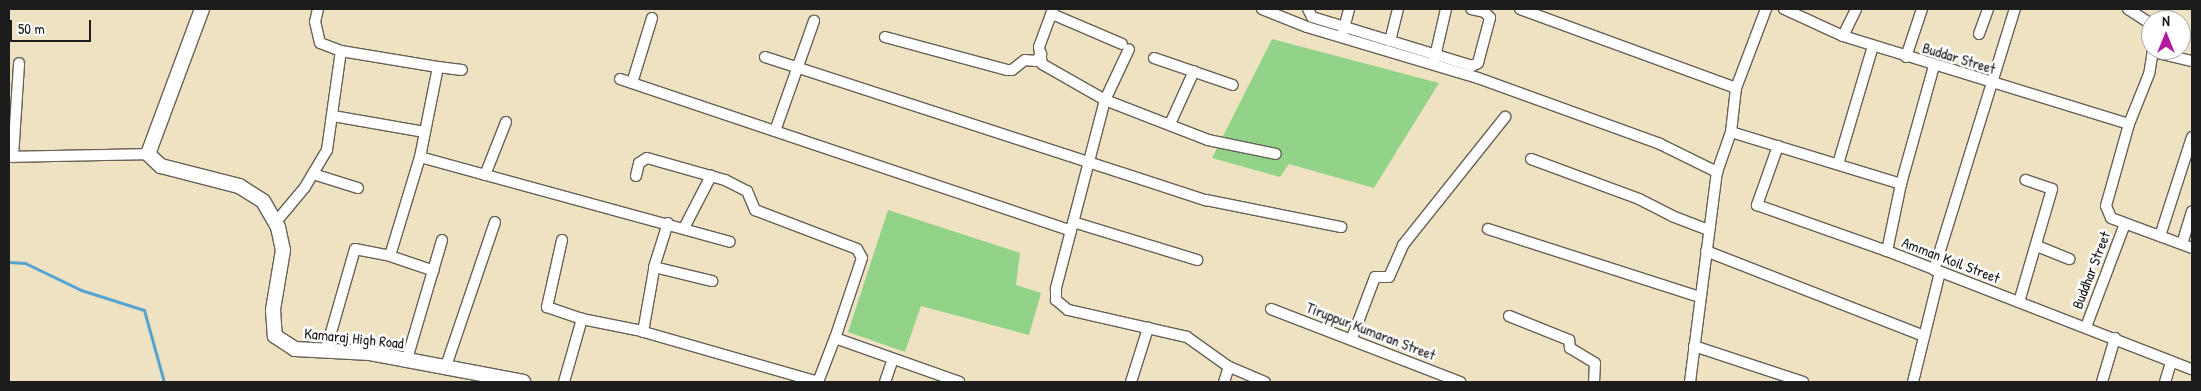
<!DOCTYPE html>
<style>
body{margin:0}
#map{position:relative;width:2201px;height:391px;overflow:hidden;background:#efe2c3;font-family:"Patrick Hand",sans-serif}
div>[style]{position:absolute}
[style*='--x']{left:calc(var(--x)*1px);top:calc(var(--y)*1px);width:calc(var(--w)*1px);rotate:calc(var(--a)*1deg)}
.green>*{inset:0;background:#93d389}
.stream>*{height:3px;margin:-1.5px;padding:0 1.5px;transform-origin:1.5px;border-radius:1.5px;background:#58a4d1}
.roads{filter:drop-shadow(1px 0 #666156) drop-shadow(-1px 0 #666156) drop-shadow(0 1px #666156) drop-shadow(0 -1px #666156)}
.street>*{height:10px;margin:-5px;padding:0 5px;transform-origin:5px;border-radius:5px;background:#fff}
.secondary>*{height:14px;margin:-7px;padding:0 7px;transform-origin:7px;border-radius:7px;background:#fff}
span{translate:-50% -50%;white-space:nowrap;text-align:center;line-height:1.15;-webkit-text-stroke:5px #fff;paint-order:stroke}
.street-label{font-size:15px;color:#1c1c1c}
.frame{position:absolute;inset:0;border:10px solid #1c1c1c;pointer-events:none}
.north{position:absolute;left:2141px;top:10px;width:50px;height:50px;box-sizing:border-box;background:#fff;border:1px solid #a4a4a4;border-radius:50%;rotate:0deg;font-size:14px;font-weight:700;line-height:20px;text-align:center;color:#1c1c1c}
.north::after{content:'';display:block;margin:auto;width:18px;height:22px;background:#b5179e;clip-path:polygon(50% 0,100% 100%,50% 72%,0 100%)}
.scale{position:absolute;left:10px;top:20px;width:81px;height:22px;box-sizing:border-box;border:2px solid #1c1c1c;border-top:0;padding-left:6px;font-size:15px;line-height:18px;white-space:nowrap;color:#1c1c1c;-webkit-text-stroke:4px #fff;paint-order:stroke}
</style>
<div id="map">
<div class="green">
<i style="clip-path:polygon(1272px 39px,1439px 83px,1374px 188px,1289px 164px,1280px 177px,1212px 158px)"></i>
<i style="clip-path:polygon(888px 210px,1020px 253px,1016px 285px,1041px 293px,1029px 335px,921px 306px,905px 352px,848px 332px)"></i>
</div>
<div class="stream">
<i style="--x:9;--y:262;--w:16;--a:4"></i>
<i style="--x:25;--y:263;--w:62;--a:25.7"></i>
<i style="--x:81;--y:290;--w:66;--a:17.6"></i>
<i style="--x:144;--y:310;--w:75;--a:74.5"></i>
</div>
<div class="roads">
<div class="street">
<i style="--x:1053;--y:9;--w:40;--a:110.2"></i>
<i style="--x:1039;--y:47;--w:17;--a:80"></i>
<i style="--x:1042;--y:64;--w:73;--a:29.7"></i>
<i style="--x:1105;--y:100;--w:56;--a:-64.8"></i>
<i style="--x:1262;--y:9;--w:48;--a:21.8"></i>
<i style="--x:1307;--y:27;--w:178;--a:16.6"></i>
<i style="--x:1478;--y:78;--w:194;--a:19.9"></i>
<i style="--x:1660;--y:144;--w:64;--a:26.2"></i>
<i style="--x:1308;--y:9;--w:9;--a:63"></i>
<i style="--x:1312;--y:17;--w:167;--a:17"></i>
<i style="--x:1472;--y:66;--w:7;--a:-27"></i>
<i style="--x:1478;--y:63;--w:47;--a:-75.1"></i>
<i style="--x:1490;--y:18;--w:8;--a:-130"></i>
<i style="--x:1485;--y:12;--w:14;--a:-168"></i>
<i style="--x:1520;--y:9;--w:230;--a:20.1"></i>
<i style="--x:1784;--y:9;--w:65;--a:24.6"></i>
<i style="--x:1843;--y:36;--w:299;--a:17.1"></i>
<i style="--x:2128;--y:9;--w:27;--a:33"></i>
<i style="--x:1052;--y:14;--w:76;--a:23.2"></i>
<i style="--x:1343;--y:32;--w:24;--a:-75"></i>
<i style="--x:1979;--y:34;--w:27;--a:-70"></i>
<i style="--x:1843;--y:36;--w:30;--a:-64"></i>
<i style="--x:885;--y:37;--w:126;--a:15.1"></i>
<i style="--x:1007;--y:70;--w:5;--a:0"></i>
<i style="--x:1012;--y:70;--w:16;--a:-38"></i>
<i style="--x:1025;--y:60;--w:11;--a:5"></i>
<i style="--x:1036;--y:61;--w:9;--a:-54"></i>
<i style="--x:1390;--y:41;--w:33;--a:-76"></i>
<i style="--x:2153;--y:50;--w:24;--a:99"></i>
<i style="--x:2149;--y:74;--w:54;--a:111.8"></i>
<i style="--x:2129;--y:124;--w:85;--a:105.7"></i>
<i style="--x:2106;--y:206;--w:13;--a:67"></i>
<i style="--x:2111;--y:218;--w:86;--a:20.3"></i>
<i style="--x:341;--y:51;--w:98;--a:9.4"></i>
<i style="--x:438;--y:67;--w:92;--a:101.3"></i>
<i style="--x:420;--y:157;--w:103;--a:106.9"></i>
<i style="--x:2153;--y:52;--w:39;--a:13"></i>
<i style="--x:765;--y:57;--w:464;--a:18"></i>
<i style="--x:1206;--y:200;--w:138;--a:11.3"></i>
<i style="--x:1906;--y:57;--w:51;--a:-71.6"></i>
<i style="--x:1154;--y:58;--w:83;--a:18.9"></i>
<i style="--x:1434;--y:61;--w:53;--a:-77"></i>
<i style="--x:438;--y:67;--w:24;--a:7"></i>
<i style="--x:620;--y:79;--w:476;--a:18.6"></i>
<i style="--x:632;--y:83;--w:68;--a:-72.9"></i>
<i style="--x:333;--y:116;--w:93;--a:9.9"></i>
<i style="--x:1170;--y:124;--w:58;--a:-65.6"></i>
<i style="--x:775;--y:131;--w:117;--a:-70.5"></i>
<i style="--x:1731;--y:132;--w:178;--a:17"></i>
<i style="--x:1901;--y:184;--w:123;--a:-74.4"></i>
<i style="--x:1778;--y:146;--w:63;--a:109.6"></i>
<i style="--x:1757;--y:205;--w:138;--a:19.5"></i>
<i style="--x:1887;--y:251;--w:327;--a:21.2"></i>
<i style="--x:9;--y:157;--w:139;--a:-1.2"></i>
<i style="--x:13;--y:157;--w:94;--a:-86.3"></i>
<i style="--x:420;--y:157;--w:321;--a:15.3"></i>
<i style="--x:1531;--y:159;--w:115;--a:20.3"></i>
<i style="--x:1639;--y:199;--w:37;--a:27"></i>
<i style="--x:1672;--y:216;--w:40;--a:21"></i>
<i style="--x:1838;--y:164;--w:123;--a:-73.5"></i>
<i style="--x:313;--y:174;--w:47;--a:17.3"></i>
<i style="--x:485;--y:175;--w:57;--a:-68.4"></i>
<i style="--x:636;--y:176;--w:13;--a:-77"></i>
<i style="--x:639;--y:163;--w:9;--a:-32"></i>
<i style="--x:647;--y:158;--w:81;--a:15.8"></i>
<i style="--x:725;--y:180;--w:25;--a:27"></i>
<i style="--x:747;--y:191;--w:21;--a:67"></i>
<i style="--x:755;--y:210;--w:109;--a:20.9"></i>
<i style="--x:857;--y:249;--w:10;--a:61"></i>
<i style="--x:862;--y:258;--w:84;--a:108.6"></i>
<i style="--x:273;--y:219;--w:7;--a:-16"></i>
<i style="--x:280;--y:217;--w:39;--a:-50"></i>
<i style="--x:305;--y:187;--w:43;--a:-59.3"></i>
<i style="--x:327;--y:150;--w:100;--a:-82"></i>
<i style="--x:341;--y:51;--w:22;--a:-159"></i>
<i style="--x:320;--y:43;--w:22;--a:-103"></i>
<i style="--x:315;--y:22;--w:13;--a:-77"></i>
<i style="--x:1073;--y:222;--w:130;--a:17"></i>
<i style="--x:684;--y:228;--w:59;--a:-62.6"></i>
<i style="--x:1488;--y:229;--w:223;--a:17.8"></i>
<i style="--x:2160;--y:236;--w:104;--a:-72.1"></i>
<i style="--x:562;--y:240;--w:69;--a:102.6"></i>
<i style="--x:547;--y:307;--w:37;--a:19"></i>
<i style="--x:2182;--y:244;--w:34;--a:-73"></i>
<i style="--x:2037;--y:246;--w:35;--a:22"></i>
<i style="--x:1706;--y:251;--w:234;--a:21.3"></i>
<i style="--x:1887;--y:251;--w:68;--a:-78.2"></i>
<i style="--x:654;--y:267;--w:60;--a:13.6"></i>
<i style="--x:1934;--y:270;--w:273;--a:-72.8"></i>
<i style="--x:2019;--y:302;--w:118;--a:-73.7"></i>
<i style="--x:2052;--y:189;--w:28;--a:-161"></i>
<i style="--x:1271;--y:309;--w:203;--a:21.1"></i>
<i style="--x:1509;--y:316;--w:65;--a:21.8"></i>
<i style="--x:1569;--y:340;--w:8;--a:83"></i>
<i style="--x:1570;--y:348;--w:29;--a:31"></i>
<i style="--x:1595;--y:363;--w:19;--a:93"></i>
<i style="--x:2086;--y:327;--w:110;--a:-69.3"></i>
<i style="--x:643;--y:332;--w:69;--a:-80"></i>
<i style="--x:655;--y:264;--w:43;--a:-72.4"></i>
<i style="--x:1352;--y:338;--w:65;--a:-69.3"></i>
<i style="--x:1375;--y:277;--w:14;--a:0"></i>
<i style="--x:1389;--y:277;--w:35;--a:-66"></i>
<i style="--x:1403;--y:245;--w:164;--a:-51.4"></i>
<i style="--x:1694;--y:346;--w:115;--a:18.3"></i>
<i style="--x:326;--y:350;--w:105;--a:-74"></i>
<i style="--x:355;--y:249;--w:36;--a:11"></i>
<i style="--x:390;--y:256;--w:46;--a:18.8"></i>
<i style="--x:407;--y:359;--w:124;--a:-73.6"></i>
<i style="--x:446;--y:366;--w:152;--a:-71.2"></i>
<i style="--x:564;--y:382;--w:66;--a:-74.1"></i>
<i style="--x:582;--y:319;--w:56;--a:11.3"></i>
<i style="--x:637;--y:330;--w:188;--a:16"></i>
<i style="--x:818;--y:382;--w:47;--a:-68.9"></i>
<i style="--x:835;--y:338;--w:132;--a:19.5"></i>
<i style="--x:885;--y:382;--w:24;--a:-71"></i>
<i style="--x:1131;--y:382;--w:57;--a:-72.5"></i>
<i style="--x:1224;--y:382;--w:16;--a:-72"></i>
<i style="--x:1265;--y:382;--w:39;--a:-157"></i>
<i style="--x:1229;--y:367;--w:52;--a:-144.5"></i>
<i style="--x:1187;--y:337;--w:122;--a:-167.2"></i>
<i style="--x:1068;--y:310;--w:16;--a:-140"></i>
<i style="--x:1056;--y:300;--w:12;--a:-90"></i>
<i style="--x:1056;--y:288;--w:194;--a:-75.4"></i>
<i style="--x:1105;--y:100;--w:110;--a:21.2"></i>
<i style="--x:1208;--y:140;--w:69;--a:11.6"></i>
<i style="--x:1690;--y:382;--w:212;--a:-82.7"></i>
<i style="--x:1717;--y:172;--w:42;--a:-70.7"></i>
<i style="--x:1731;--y:132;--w:44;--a:-83.5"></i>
<i style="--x:1736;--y:88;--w:85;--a:-69.2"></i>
<i style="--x:1913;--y:382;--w:113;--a:-76.2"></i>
<i style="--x:2102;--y:382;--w:46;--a:-73.5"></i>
<i style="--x:2165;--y:382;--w:21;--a:-73"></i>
</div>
<div class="secondary">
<i style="--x:202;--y:9;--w:155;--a:110.4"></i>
<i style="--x:148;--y:154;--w:18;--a:43"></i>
<i style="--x:161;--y:166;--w:81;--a:14.4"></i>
<i style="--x:239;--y:186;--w:28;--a:32"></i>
<i style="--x:263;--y:201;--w:30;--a:60"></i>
<i style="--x:278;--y:227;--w:24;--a:78"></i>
<i style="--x:283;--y:250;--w:61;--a:99.5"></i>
<i style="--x:273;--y:310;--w:26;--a:86"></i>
<i style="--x:275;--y:336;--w:24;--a:33"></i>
<i style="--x:295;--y:349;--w:75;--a:3.1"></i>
<i style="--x:370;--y:353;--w:156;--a:10.7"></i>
</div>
</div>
<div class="street-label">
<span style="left:1959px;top:58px;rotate:17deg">Buddar Street</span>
<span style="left:1951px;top:260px;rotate:21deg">Amman Koil Street</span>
<span style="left:2091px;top:270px;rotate:-69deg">Buddhar Street</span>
<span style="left:1371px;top:331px;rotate:21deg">Tiruppur Kumaran Street</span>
<span style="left:354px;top:338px;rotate:6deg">Kamaraj High Road</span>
</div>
<div class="frame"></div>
<div class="north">N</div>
<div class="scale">50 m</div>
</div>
